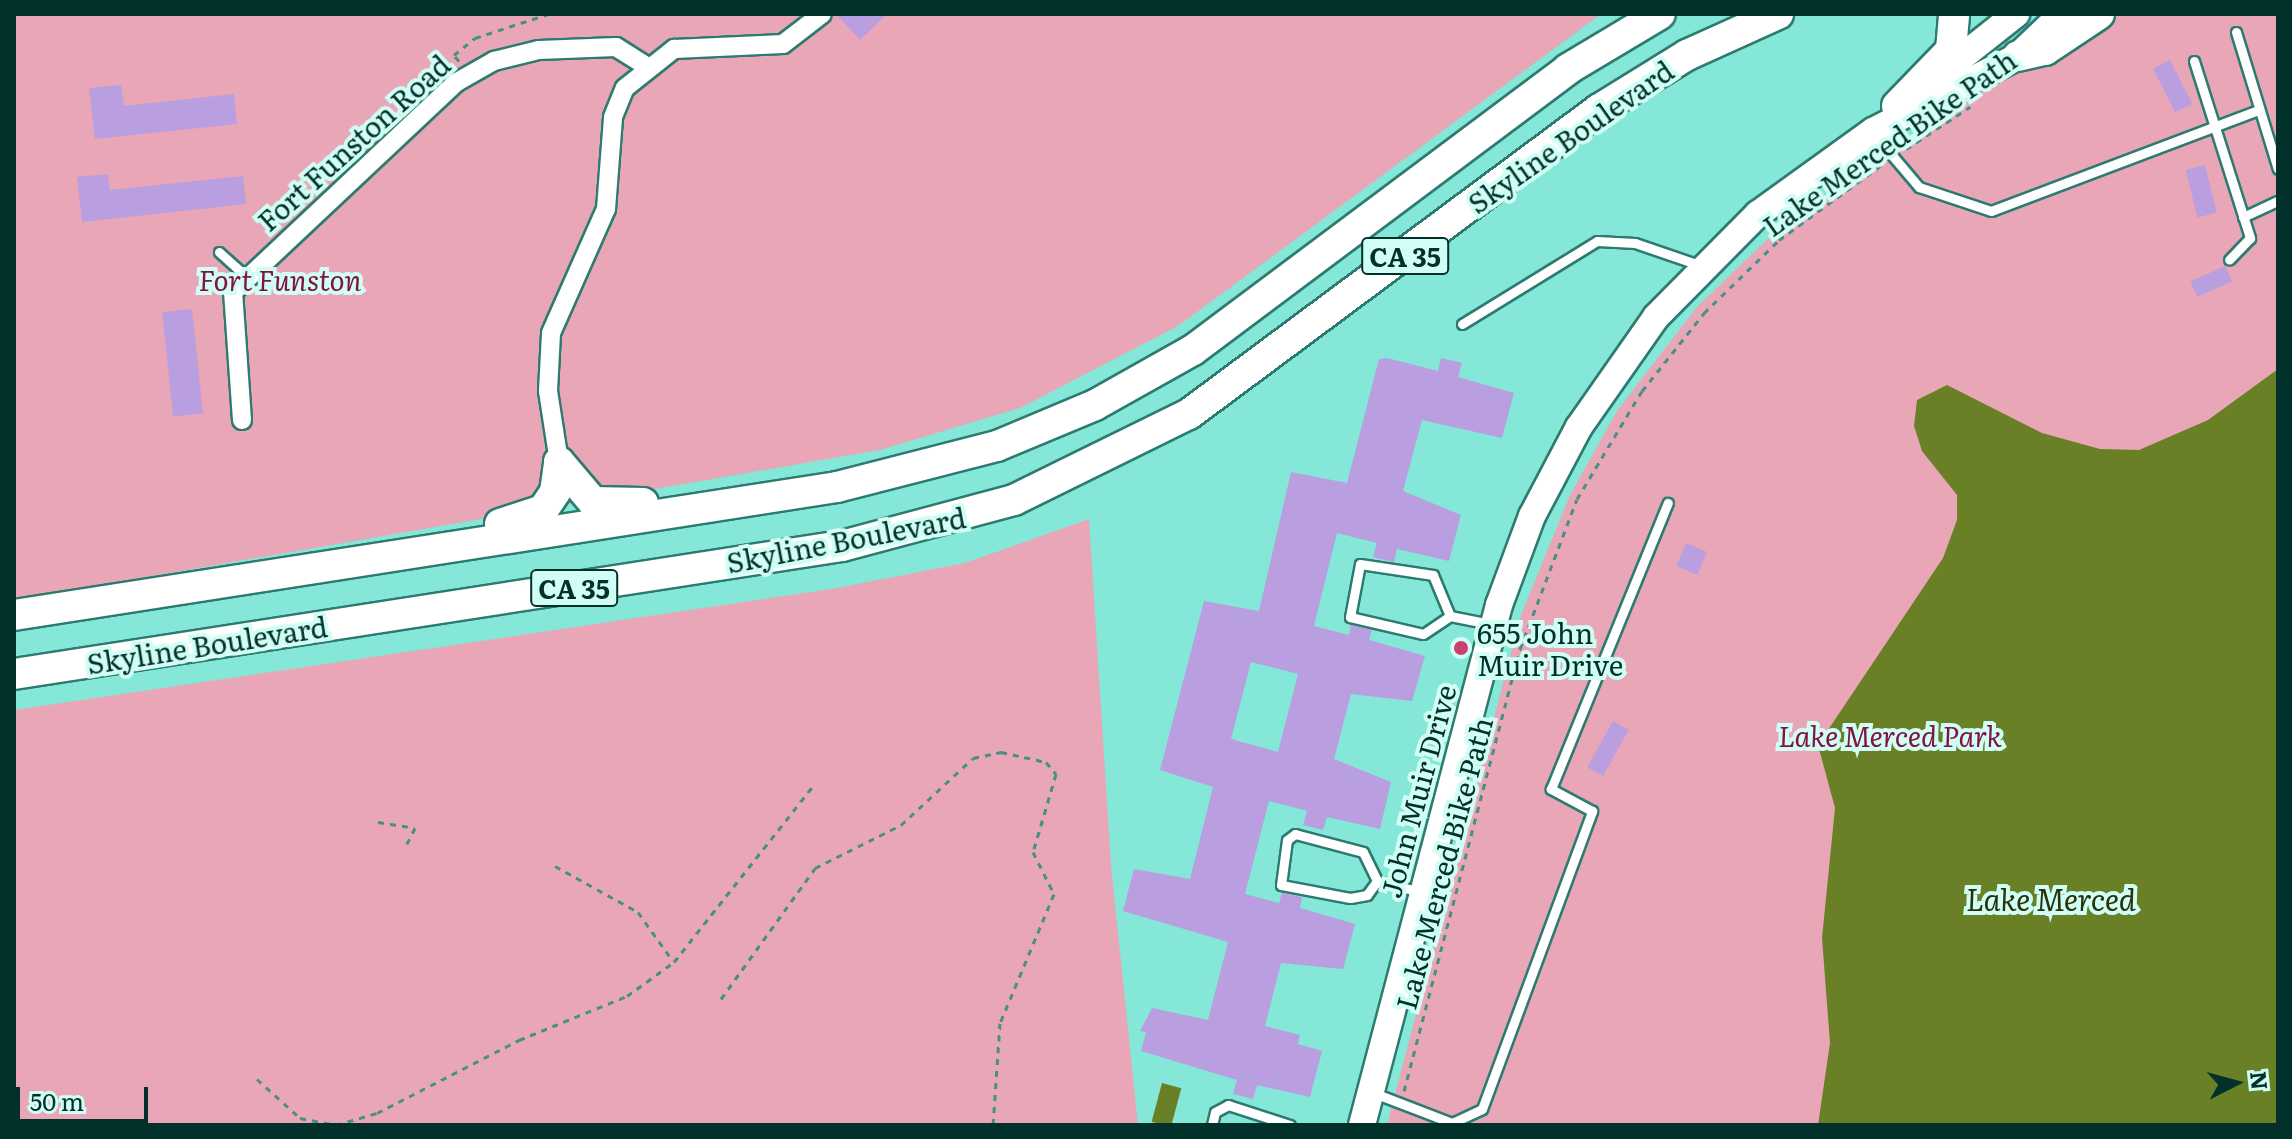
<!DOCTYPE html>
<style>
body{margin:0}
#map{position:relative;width:2292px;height:1139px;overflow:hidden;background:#84e7d7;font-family:Literata,serif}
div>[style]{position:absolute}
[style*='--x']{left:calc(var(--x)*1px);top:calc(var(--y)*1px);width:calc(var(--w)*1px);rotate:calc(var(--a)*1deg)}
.green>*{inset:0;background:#e9a6b7}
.water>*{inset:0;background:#698027;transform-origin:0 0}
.building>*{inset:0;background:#b99ee0;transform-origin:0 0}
.path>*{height:3px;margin-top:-1.5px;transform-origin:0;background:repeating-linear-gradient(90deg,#469084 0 6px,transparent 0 12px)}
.roads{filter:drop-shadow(2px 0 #2d7b70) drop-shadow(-2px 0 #2d7b70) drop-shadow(0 2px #2d7b70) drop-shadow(0 -2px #2d7b70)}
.lane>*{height:9px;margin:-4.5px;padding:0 4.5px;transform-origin:4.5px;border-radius:4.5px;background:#fff}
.street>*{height:18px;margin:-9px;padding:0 9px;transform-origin:9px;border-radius:9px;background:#fff}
.secondary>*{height:26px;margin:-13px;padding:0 13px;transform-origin:13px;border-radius:13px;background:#fff}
.primary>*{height:30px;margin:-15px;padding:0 15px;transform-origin:15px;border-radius:15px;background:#fff}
.dots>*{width:22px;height:22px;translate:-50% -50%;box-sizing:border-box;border:4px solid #d0fef5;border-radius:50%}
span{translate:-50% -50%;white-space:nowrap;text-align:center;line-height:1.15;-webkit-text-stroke:8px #d0fef5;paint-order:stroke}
.shield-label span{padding:2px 6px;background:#d0fef5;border:2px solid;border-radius:6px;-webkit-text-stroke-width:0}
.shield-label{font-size:26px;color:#02302a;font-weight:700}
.street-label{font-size:28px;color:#02302a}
.park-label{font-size:28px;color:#831442;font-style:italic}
.poi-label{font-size:28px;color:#02302a}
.left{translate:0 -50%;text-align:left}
.water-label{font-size:30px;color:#28320d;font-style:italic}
.frame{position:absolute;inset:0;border:16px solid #02302a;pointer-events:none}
.north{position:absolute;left:2196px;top:1043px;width:80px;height:80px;-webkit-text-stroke:6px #d0fef5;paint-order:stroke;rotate:84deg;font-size:22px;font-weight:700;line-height:32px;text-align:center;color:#02302a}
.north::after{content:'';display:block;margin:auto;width:28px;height:36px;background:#02302a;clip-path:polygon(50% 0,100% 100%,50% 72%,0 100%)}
.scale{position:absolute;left:16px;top:1087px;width:132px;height:36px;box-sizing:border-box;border:4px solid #02302a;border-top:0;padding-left:10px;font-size:24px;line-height:28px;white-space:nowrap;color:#02302a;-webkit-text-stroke:6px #d0fef5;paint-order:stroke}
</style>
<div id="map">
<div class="green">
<i style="clip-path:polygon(14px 14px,1601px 14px,1178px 326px,1020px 408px,880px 450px,14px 600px)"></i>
<i style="clip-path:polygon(2104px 14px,2278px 14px,2278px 1125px,1387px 1125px,1521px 615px,1570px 495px,1617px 411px,1697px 307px,1774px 233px,1866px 165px)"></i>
<i style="clip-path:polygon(1089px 519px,1111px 865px,1138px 1125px,14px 1125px,14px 710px,832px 589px,965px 563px)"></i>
</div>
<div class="water">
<i style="clip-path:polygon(2278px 369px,2278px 1125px,1818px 1125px,1830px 1043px,1822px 938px,1835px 808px,1818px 745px,1943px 558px,1957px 520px,1957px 495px,1922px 451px,1914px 426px,1917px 400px,1947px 385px,2042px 433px,2100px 449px,2139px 450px,2208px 420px)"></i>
<i style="left:1162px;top:1083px;width:20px;height:40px;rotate:15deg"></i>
</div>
<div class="building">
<i style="clip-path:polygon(836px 14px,887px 14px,860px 40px)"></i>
<i style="left:2170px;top:60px;width:49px;height:19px;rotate:63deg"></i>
<i style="clip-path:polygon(121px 85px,124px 106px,234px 94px,237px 124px,95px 139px,89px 88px)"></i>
<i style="left:2205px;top:165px;width:49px;height:20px;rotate:76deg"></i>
<i style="clip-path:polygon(108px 174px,110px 190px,243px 176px,246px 204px,82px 222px,77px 177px)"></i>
<i style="left:2225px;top:266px;width:17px;height:38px;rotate:66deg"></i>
<i style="left:192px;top:309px;width:105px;height:30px;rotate:84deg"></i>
<i style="clip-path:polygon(evenodd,1387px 358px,1438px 371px,1441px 358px,1462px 363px,1458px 377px,1514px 393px,1502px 438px,1422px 420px,1403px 491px,1461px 515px,1449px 561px,1397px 549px,1394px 562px,1385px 560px,1373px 557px,1377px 543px,1337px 533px,1314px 626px,1349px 635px,1351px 625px,1372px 630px,1369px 640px,1425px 656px,1412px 701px,1351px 694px,1334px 759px,1391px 782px,1380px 829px,1327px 817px,1323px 830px,1303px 825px,1307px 811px,1269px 801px,1245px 894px,1279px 903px,1282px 893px,1302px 897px,1300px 908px,1355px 924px,1343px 969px,1281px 963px,1265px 1026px,1300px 1035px,1298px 1044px,1322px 1051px,1310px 1097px,1257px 1085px,1253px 1099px,1233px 1094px,1237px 1080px,1141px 1051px,1146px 1032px,1140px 1031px,1152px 1008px,1208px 1020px,1228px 942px,1123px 911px,1134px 869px,1190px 879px,1213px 787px,1160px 770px,1204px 601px,1259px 611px,1291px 472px,1347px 483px,1379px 359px,1387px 358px,1251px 662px,1298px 674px,1278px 752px,1231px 739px,1251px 662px)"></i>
<i style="left:1686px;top:543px;width:23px;height:25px;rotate:23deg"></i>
<i style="left:1613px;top:721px;width:18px;height:53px;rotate:29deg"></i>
</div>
<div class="path">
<i style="--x:459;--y:61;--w:8;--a:-130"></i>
<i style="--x:454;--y:55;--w:27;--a:-39"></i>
<i style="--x:475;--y:38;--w:77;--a:-18.2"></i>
<i style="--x:1906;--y:149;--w:77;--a:-33.3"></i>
<i style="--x:378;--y:822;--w:37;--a:9"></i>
<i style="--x:415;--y:828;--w:20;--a:117"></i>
<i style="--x:555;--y:866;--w:95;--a:29"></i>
<i style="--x:638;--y:912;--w:60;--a:54.5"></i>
<i style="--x:721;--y:999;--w:161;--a:-54.3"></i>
<i style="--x:815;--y:868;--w:96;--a:-26.6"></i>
<i style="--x:901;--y:825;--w:98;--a:-42.9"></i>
<i style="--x:973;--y:758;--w:29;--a:-12"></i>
<i style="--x:1001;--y:752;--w:46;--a:12.5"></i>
<i style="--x:1046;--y:762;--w:16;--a:50"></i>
<i style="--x:1056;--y:774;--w:81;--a:106.4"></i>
<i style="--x:1033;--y:852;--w:47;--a:63.4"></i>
<i style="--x:1054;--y:894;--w:140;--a:112.7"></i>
<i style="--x:1000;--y:1023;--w:102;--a:93.9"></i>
<i style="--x:257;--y:1079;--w:58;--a:42.2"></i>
<i style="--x:300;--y:1118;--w:37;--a:11"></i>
<i style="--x:336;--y:1125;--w:43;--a:-16.3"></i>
<i style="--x:377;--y:1113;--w:160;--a:-27.2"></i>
<i style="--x:519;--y:1040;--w:117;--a:-22.2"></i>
<i style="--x:627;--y:996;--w:58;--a:-35.9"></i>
<i style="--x:674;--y:962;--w:223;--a:-51.7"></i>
<i style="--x:1404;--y:1091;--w:457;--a:-75.3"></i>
<i style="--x:1520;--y:649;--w:160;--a:-69.2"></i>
<i style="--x:1577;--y:499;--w:126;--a:-59"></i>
<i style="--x:1642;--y:391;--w:100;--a:-51.5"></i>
<i style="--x:1704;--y:313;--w:105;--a:-44.2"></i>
<i style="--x:1779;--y:240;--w:129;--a:-36.2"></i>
</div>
<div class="roads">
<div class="lane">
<i style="--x:2236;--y:32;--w:143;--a:73"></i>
<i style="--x:2194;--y:61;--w:186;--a:72.4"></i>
<i style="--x:2250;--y:238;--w:30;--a:134"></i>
<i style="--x:1874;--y:134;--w:70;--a:49.7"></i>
<i style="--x:1919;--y:187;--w:76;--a:18.4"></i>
<i style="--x:1991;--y:211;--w:285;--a:-20.7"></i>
<i style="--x:2243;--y:217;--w:38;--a:-25"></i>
<i style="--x:219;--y:252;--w:38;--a:42"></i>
<i style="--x:1462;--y:324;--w:158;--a:-31.6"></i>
<i style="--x:1597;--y:241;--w:38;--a:3"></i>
<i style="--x:1635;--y:243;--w:71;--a:18.9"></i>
<i style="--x:1450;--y:616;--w:32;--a:146"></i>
<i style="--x:1423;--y:634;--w:75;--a:-166.9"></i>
<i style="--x:1350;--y:617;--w:54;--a:-79.3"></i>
<i style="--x:1360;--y:564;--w:74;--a:8.6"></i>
<i style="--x:1433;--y:575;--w:44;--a:67.5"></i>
<i style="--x:1450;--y:616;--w:41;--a:11.3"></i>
<i style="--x:1295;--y:834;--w:70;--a:14.8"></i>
<i style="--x:1363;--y:852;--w:32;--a:64"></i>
<i style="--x:1377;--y:881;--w:17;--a:126"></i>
<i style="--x:1367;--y:895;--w:17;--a:170"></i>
<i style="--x:1350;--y:898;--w:70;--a:-169.3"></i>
<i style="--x:1281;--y:885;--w:45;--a:-82.4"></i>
<i style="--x:1287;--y:840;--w:10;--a:-37"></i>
<i style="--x:1377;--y:881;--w:45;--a:14"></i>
<i style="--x:1374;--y:1093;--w:84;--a:21"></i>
<i style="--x:1452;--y:1123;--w:33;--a:-25"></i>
<i style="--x:1482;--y:1109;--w:318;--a:-69.7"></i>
<i style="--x:1592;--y:811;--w:47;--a:-151.8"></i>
<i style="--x:1551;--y:789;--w:309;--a:-67.8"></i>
<i style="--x:1212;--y:1125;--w:13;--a:-77"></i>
<i style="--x:1215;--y:1112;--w:15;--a:-28"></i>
<i style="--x:1228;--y:1105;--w:65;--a:17.9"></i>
</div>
<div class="street">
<i style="--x:242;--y:420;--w:128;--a:-94"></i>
<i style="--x:233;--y:292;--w:307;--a:-43.2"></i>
<i style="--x:457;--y:82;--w:43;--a:-29.6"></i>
<i style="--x:494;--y:61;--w:46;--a:-13.7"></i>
<i style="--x:539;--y:50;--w:77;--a:-2.2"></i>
<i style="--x:616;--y:47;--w:34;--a:32"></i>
<i style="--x:559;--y:462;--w:72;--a:-98.8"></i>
<i style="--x:548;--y:391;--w:58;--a:-87"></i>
<i style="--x:551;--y:333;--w:136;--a:-66.1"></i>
<i style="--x:606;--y:209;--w:92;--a:-85.6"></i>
<i style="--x:613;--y:117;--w:31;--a:-68"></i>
<i style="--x:625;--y:88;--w:63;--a:-38.5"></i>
<i style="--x:674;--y:49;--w:109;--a:-2.6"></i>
<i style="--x:783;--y:44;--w:49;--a:-37.6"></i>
</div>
<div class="secondary">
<i style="--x:1934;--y:79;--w:105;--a:-38.4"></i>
<i style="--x:1362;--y:1125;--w:538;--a:-75.24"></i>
<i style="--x:1499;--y:605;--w:95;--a:-69.7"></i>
<i style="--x:1532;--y:516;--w:101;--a:-62.2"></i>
<i style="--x:1579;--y:427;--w:134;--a:-55"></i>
<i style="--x:1656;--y:317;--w:145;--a:-45.3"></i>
<i style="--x:1758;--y:214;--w:142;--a:-35.8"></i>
<i style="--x:1873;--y:131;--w:163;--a:-27.3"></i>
<i style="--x:2018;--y:56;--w:61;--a:-43.7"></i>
</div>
<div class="primary">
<i style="--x:2018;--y:56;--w:28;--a:-13"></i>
<i style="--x:2045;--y:50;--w:65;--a:-33.7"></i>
<i style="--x:1897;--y:106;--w:78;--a:-46"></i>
<i style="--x:1951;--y:50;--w:36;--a:-85"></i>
<i style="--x:559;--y:462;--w:52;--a:49.6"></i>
<i style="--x:593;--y:502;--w:50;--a:1.1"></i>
<i style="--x:500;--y:524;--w:45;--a:-18"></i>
<i style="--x:543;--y:510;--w:22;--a:-56"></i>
<i style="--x:555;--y:492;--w:30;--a:-82"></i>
<i style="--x:14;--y:615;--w:833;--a:-8.84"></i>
<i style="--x:837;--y:487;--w:165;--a:-14.4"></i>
<i style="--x:997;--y:446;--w:106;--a:-22.7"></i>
<i style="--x:1095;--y:405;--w:112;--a:-29.3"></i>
<i style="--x:1193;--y:350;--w:469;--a:-36.8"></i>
<i style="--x:1568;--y:69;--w:107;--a:-30.9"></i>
<i style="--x:14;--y:674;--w:838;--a:-8.79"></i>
<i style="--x:842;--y:546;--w:178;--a:-15"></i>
<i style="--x:1014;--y:500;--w:195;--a:-26.2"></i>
<i style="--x:1189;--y:414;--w:510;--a:-36.62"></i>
<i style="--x:1598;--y:110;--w:105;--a:-31.7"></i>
<i style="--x:1687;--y:55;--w:100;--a:-24.3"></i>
</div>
</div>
<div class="dots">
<i style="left:1461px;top:648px;background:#cb3f71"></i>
</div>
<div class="shield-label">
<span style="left:1405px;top:256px">CA 35</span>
<span style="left:574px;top:588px">CA 35</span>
</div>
<div class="street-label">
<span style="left:1570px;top:136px;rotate:-35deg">Skyline Boulevard</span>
<span style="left:353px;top:142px;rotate:-42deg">Fort Funston Road</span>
<span style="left:1889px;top:142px;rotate:-35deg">Lake Merced Bike Path</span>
<span style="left:846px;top:539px;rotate:-11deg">Skyline Boulevard</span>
<span style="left:207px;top:644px;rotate:-9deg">Skyline Boulevard</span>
<span style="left:1417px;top:791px;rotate:-75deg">John Muir Drive</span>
<span style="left:1443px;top:863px;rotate:-75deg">Lake Merced Bike Path</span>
</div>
<div class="park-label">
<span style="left:280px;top:279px">Fort Funston</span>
<span style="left:1890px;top:735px">Lake Merced Park</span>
</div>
<div class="poi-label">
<span class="left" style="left:1477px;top:648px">655 John<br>Muir Drive</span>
</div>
<div class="water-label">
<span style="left:2051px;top:898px">Lake Merced</span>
</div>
<div class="frame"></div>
<div class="north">N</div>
<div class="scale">50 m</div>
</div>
